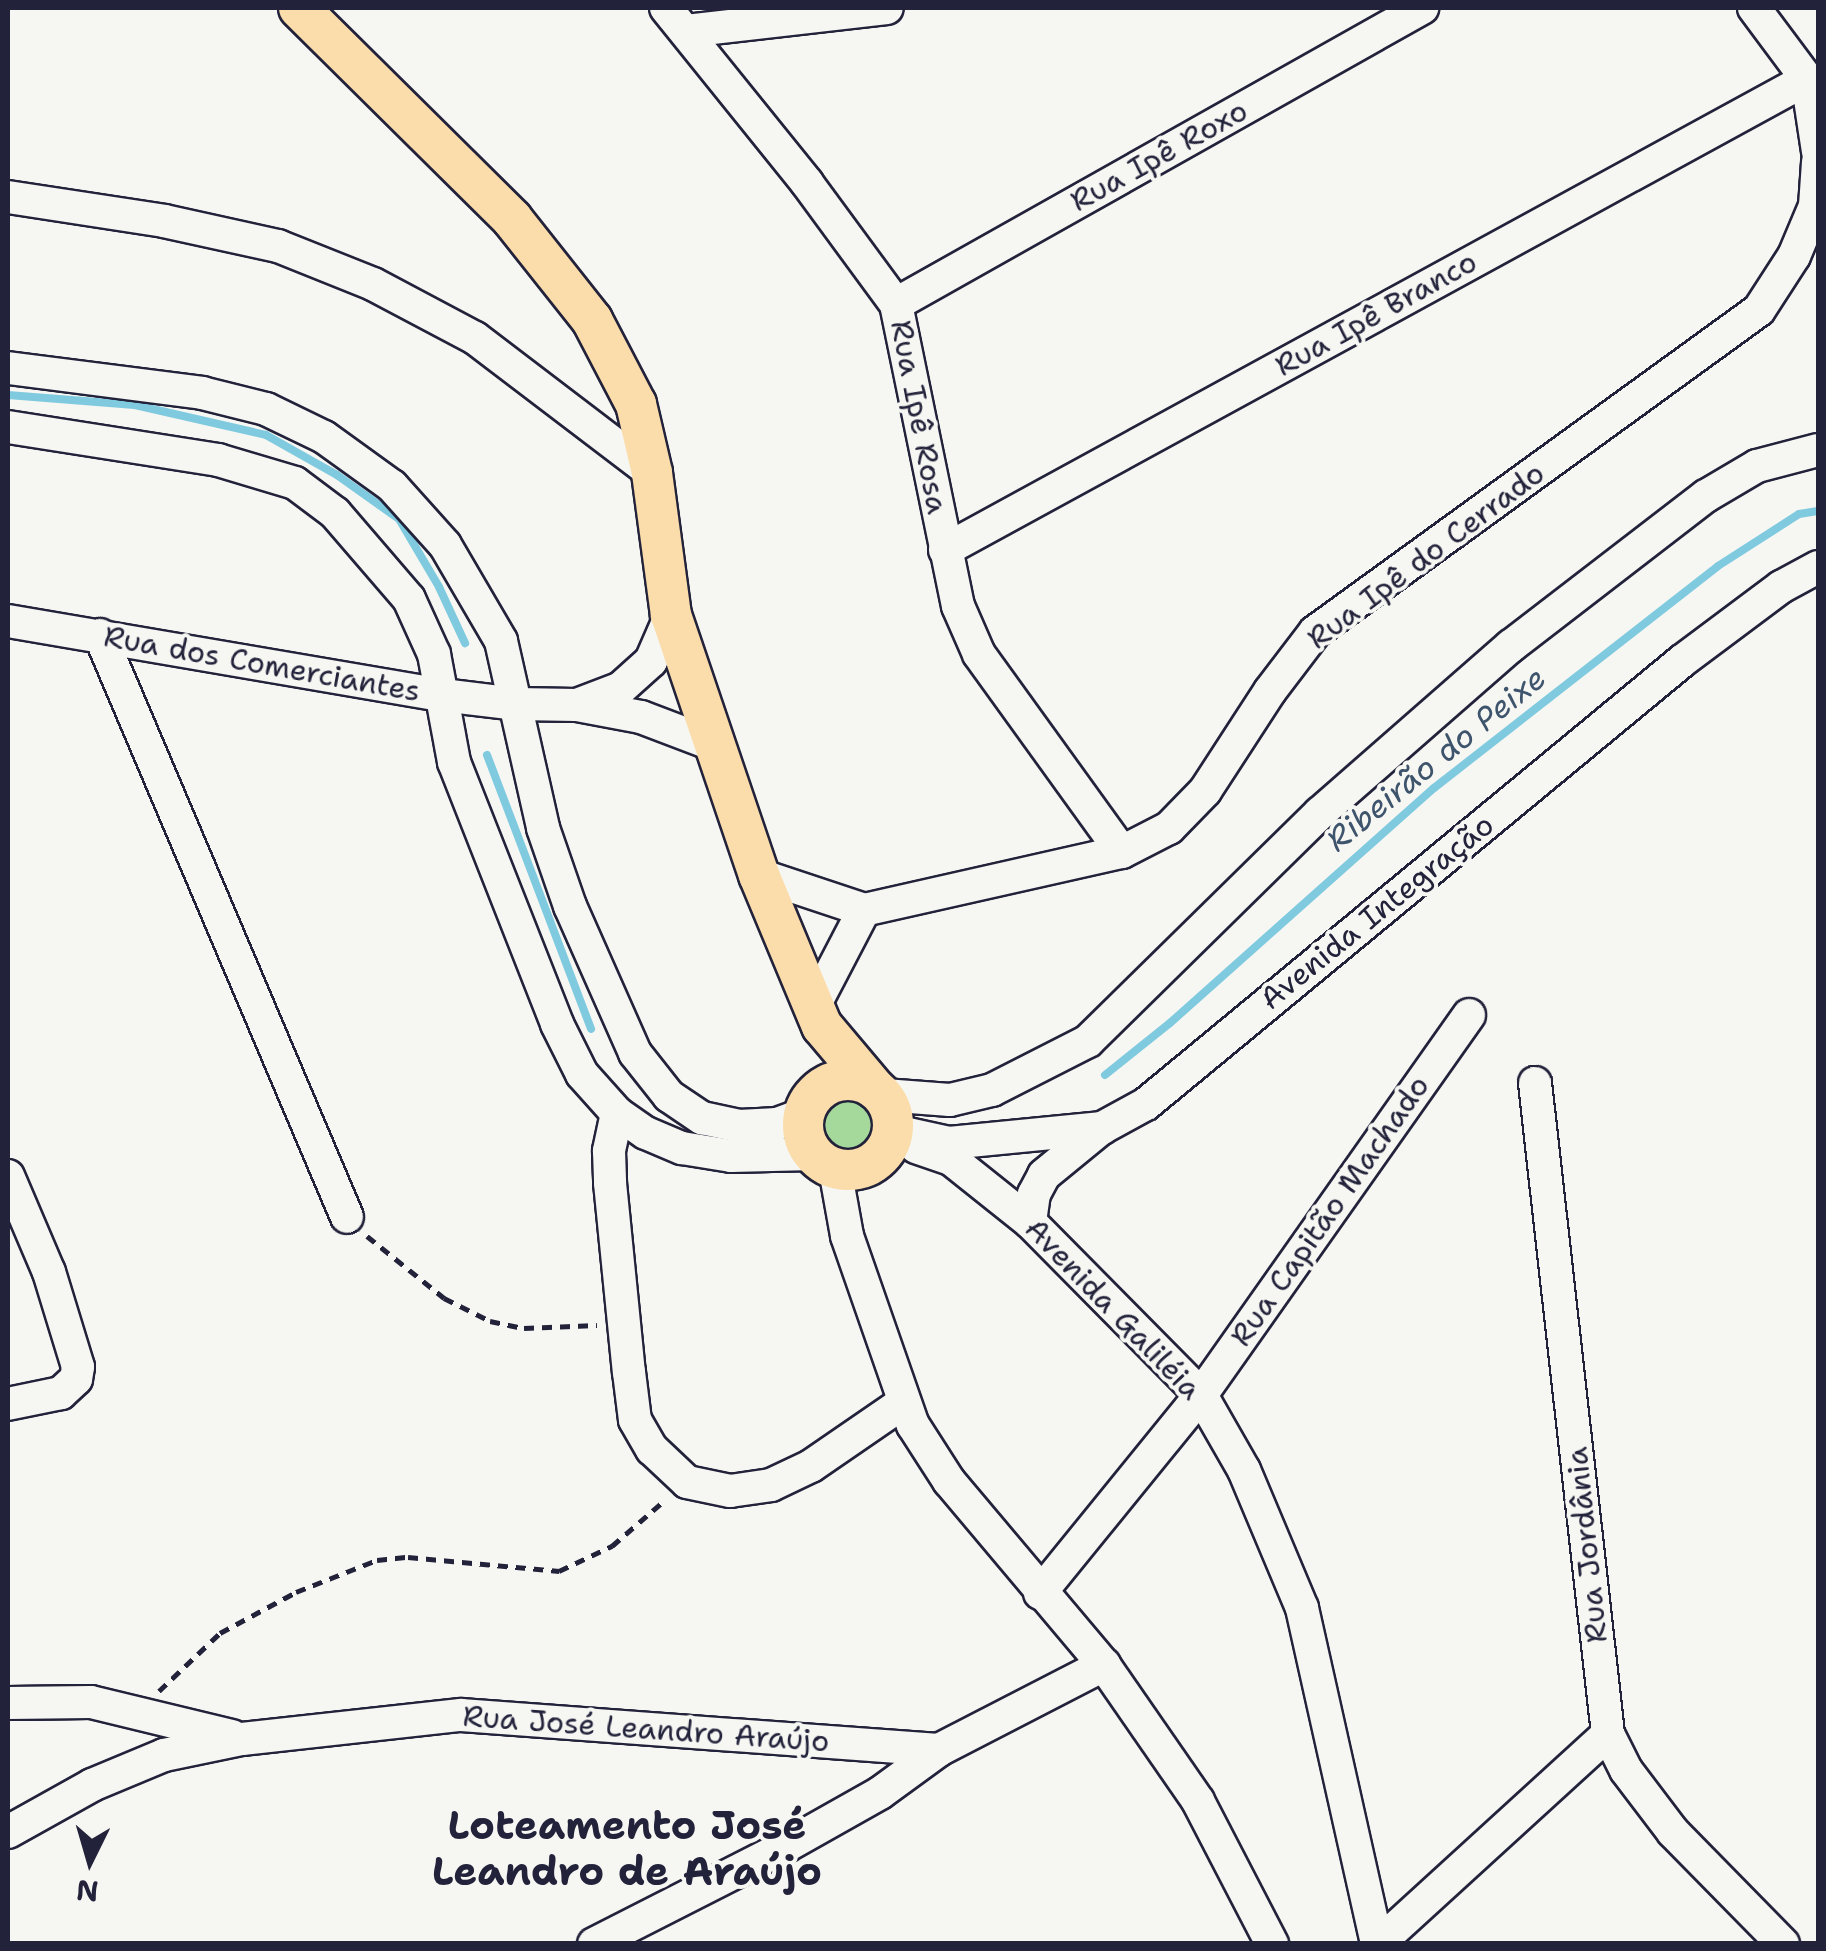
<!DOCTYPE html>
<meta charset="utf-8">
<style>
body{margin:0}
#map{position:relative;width:1826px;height:1951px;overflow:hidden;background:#f6f6f2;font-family:"Shantell Sans",sans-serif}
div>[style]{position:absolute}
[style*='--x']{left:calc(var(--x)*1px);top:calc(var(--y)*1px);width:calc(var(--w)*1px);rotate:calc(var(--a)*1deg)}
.green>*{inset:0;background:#a5d99c}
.round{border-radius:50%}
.stream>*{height:8px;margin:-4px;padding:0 4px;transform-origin:4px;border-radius:4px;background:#7fcadf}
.path>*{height:5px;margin-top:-2.5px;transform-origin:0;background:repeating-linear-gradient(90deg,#22223b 0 10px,transparent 0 18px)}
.roads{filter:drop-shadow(2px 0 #22223b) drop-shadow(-2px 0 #22223b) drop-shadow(0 2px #22223b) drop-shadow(0 -2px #22223b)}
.minor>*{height:32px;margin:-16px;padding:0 16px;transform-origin:16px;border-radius:16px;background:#f6f6f2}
.major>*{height:40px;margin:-20px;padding:0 20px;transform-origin:20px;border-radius:20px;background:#fbddab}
.major>.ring{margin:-20px;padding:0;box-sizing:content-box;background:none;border:40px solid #fbddab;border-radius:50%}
span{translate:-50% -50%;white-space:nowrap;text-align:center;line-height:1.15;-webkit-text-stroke:8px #f6f6f2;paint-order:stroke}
.street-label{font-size:30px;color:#22223b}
.water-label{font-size:32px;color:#3e546c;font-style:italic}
.district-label{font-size:40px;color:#22223b;font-weight:700}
.frame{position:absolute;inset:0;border:10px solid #22223b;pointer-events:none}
.north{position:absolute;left:40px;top:1811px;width:100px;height:100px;-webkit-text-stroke:8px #f6f6f2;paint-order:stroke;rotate:185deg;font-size:28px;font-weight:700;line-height:40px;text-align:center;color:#22223b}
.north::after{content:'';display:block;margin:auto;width:35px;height:45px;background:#22223b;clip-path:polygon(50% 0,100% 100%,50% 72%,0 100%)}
</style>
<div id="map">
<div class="green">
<i class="round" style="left:815px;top:1094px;width:70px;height:70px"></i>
</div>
<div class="stream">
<i style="--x:8;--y:395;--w:127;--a:4.5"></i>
<i style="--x:135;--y:405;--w:134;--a:12.9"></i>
<i style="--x:266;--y:435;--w:81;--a:29.4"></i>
<i style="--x:337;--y:475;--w:76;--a:35.4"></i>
<i style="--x:399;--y:519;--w:79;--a:59.5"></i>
<i style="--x:439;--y:587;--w:62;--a:65.1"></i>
<i style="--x:487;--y:755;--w:293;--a:69.2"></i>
<i style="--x:1105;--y:1075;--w:83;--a:-38.7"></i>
<i style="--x:1170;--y:1023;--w:353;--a:-41.7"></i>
<i style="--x:1434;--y:788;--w:360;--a:-38"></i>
<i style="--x:1718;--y:566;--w:96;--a:-32.7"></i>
<i style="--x:1799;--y:514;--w:19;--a:-9"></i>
</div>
<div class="path">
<i style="--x:367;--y:1236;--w:99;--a:38.8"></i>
<i style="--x:444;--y:1298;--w:51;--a:26.6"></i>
<i style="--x:490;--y:1321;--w:35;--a:12"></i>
<i style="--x:524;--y:1328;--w:73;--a:-2.4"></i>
<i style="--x:159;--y:1691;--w:84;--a:-43.6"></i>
<i style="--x:220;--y:1633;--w:86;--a:-28.3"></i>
<i style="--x:296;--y:1592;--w:87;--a:-21.6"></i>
<i style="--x:377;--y:1560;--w:31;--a:-6"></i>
<i style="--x:408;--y:1557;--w:152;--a:5.3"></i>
<i style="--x:559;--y:1571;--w:59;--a:-25.3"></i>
<i style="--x:612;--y:1546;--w:70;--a:-41"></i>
</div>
<div class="roads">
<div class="minor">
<i style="--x:666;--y:8;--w:225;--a:51.1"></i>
<i style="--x:807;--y:183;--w:150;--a:53.7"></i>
<i style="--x:896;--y:304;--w:308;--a:78.4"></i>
<i style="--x:958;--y:606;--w:52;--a:66.4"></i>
<i style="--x:979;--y:654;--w:244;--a:54.2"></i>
<i style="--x:1754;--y:8;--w:89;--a:53.3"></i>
<i style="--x:1807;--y:79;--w:74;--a:81.4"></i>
<i style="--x:686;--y:31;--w:202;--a:-6.5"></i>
<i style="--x:8;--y:197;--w:158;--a:8.7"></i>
<i style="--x:164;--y:221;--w:117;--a:12.4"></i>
<i style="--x:278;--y:246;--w:102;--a:21.8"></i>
<i style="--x:373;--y:284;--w:115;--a:27.9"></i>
<i style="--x:475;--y:338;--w:223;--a:37.3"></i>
<i style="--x:896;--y:304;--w:604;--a:-29.37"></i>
<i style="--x:8;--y:368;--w:196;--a:7.3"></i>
<i style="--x:202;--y:393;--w:66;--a:14"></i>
<i style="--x:266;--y:409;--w:64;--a:25.8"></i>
<i style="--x:324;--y:437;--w:84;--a:35.8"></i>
<i style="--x:392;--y:486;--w:79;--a:48.1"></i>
<i style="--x:445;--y:545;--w:111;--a:59.7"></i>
<i style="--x:501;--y:641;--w:192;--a:77.3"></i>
<i style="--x:543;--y:828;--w:83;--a:70.9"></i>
<i style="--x:570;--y:906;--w:161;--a:66.1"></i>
<i style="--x:635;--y:1053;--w:55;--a:51.7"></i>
<i style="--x:669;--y:1096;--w:40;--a:34"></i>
<i style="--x:702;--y:1118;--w:38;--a:12"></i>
<i style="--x:739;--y:1126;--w:38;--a:-3"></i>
<i style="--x:777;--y:1124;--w:29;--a:-20"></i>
<i style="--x:8;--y:427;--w:213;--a:8.9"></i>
<i style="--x:218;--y:460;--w:80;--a:16.6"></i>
<i style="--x:295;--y:483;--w:50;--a:36.9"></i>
<i style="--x:335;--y:513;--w:113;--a:49.3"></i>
<i style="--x:409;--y:599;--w:60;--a:65.6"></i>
<i style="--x:434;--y:654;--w:110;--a:79.5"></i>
<i style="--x:454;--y:762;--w:282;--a:68.5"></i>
<i style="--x:557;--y:1024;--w:56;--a:63.4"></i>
<i style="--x:582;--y:1074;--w:52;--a:48.1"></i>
<i style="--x:617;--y:1113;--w:35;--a:35"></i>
<i style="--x:646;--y:1133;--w:39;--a:23"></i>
<i style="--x:682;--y:1148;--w:50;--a:9.3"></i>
<i style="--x:731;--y:1156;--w:82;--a:-1.4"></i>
<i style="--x:945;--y:550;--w:982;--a:-28.65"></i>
<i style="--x:8;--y:621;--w:440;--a:9.7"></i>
<i style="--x:442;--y:695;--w:75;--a:6.9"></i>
<i style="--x:516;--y:704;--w:61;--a:0.9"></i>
<i style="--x:577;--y:705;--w:65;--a:10.6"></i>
<i style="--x:641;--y:717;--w:76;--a:20.8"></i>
<i style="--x:100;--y:635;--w:632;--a:67"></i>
<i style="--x:577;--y:705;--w:47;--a:-21.1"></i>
<i style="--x:621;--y:688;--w:40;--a:-42"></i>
<i style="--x:651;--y:661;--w:50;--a:-66.5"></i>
<i style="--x:759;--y:875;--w:111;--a:18.4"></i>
<i style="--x:864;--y:910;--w:264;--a:-12.7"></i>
<i style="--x:1122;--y:852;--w:53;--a:-27.1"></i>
<i style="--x:1169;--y:828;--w:52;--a:-45.8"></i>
<i style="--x:1205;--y:791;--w:119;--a:-57"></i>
<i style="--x:1270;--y:691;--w:74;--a:-52.7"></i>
<i style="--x:1315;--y:632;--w:548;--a:-35.95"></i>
<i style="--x:1759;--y:310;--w:64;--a:-57.1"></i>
<i style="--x:1794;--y:256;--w:54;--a:-67.2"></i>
<i style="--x:1815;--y:206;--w:44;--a:-86.1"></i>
<i style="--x:814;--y:1006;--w:108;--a:-62.5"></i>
<i style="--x:1535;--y:1083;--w:655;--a:83.6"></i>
<i style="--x:1608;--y:1734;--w:40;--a:63.4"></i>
<i style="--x:1626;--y:1770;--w:78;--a:52.8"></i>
<i style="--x:1673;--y:1832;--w:157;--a:45.5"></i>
<i style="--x:884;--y:1095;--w:66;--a:4.3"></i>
<i style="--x:950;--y:1100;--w:43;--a:-13.4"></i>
<i style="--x:992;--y:1090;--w:108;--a:-27"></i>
<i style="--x:1088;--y:1041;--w:325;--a:-44.5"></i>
<i style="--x:1320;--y:813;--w:254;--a:-41.2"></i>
<i style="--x:1511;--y:646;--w:246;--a:-37.6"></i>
<i style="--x:1706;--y:496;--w:59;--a:-30.5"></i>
<i style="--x:1757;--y:466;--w:63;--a:-14.7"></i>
<i style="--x:617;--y:1113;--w:39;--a:102"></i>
<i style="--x:609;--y:1151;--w:32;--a:88"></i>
<i style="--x:610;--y:1183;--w:190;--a:84.3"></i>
<i style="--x:629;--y:1372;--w:48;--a:82.9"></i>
<i style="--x:635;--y:1420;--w:34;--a:60"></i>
<i style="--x:652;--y:1449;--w:48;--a:43.3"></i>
<i style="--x:687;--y:1482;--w:44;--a:11.8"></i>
<i style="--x:730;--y:1491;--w:41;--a:-8.3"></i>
<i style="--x:771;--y:1485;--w:44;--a:-25.4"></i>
<i style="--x:811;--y:1466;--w:113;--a:-34.5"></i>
<i style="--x:894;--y:1131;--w:56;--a:12.3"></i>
<i style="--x:949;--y:1143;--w:154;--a:-5.6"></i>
<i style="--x:1102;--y:1128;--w:50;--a:-28.6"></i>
<i style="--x:1146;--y:1104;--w:695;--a:-39.57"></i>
<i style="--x:1682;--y:661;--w:124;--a:-36.8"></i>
<i style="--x:1781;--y:587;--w:42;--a:-28.4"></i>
<i style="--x:916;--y:1147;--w:37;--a:19"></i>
<i style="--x:951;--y:1159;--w:101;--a:38.6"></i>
<i style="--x:1030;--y:1222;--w:243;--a:45.3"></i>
<i style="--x:1201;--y:1395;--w:86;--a:60.2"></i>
<i style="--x:1244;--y:1470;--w:150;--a:67.2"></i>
<i style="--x:1302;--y:1608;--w:344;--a:77.4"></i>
<i style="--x:835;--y:1169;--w:68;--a:79.8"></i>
<i style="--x:847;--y:1236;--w:200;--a:70.8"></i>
<i style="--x:913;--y:1425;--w:67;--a:57.3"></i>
<i style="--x:949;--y:1481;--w:241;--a:49.9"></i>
<i style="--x:1104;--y:1665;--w:165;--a:55.3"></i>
<i style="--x:1198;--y:1801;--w:161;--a:62.6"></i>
<i style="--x:8;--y:1176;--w:104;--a:66.9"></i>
<i style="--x:49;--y:1272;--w:99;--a:73"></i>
<i style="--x:78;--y:1367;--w:12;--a:99"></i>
<i style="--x:76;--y:1379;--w:21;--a:137"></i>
<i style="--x:61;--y:1393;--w:54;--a:168.3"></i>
<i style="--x:1030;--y:1222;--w:28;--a:-82"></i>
<i style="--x:1034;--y:1194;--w:21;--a:-62"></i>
<i style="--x:1044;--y:1175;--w:71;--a:-39.3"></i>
<i style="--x:1040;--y:1593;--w:255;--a:-50.9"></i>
<i style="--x:1201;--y:1395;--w:465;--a:-54.8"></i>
<i style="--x:8;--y:1703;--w:83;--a:-0.7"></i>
<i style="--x:91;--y:1702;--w:145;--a:13.6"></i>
<i style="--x:8;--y:1832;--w:96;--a:-29.2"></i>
<i style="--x:92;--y:1785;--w:78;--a:-22.6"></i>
<i style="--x:164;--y:1755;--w:80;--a:-11.6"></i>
<i style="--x:242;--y:1739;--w:220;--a:-6.3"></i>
<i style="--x:461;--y:1715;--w:479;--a:4.2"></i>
<i style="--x:939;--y:1750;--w:186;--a:-27.3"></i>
<i style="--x:594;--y:1944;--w:216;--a:-27"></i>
<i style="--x:786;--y:1846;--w:108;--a:-29.4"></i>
<i style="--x:880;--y:1793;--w:73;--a:-36.1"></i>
<i style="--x:1378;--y:1944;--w:311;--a:-42.4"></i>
</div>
<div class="major">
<i style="--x:299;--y:8;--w:300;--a:44.7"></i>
<i style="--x:512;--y:219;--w:129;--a:51.6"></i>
<i style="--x:592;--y:320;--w:95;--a:62.4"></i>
<i style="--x:636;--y:404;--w:71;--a:76.9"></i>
<i style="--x:652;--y:473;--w:143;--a:82.4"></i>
<i style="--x:671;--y:615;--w:274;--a:71.3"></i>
<i style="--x:759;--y:875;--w:164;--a:67.4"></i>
<i style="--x:822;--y:1026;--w:82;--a:49.9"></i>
<i class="ring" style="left:803px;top:1080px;width:50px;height:50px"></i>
</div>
</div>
<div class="street-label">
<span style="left:1159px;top:156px;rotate:-29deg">Rua Ipê Roxo</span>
<span style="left:1376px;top:314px;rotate:-29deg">Rua Ipê Branco</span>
<span style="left:919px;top:417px;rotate:79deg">Rua Ipê Rosa</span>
<span style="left:1426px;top:556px;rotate:-37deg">Rua Ipê do Cerrado</span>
<span style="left:262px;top:664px;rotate:10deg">Rua dos Comerciantes</span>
<span style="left:1377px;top:912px;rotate:-39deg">Avenida Integração</span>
<span style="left:1330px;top:1211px;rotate:-55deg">Rua Capitão Machado</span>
<span style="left:1113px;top:1309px;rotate:46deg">Avenida Galiléia</span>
<span style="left:1587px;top:1545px;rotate:-96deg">Rua Jordânia</span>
<span style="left:646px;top:1729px;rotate:4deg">Rua José Leandro Araújo</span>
</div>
<div class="water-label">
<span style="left:1436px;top:759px;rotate:-39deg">Ribeirão do Peixe</span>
</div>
<div class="district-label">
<span style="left:627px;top:1848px">Loteamento José<br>Leandro de Araújo</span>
</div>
<div class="frame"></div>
<div class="north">N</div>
</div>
